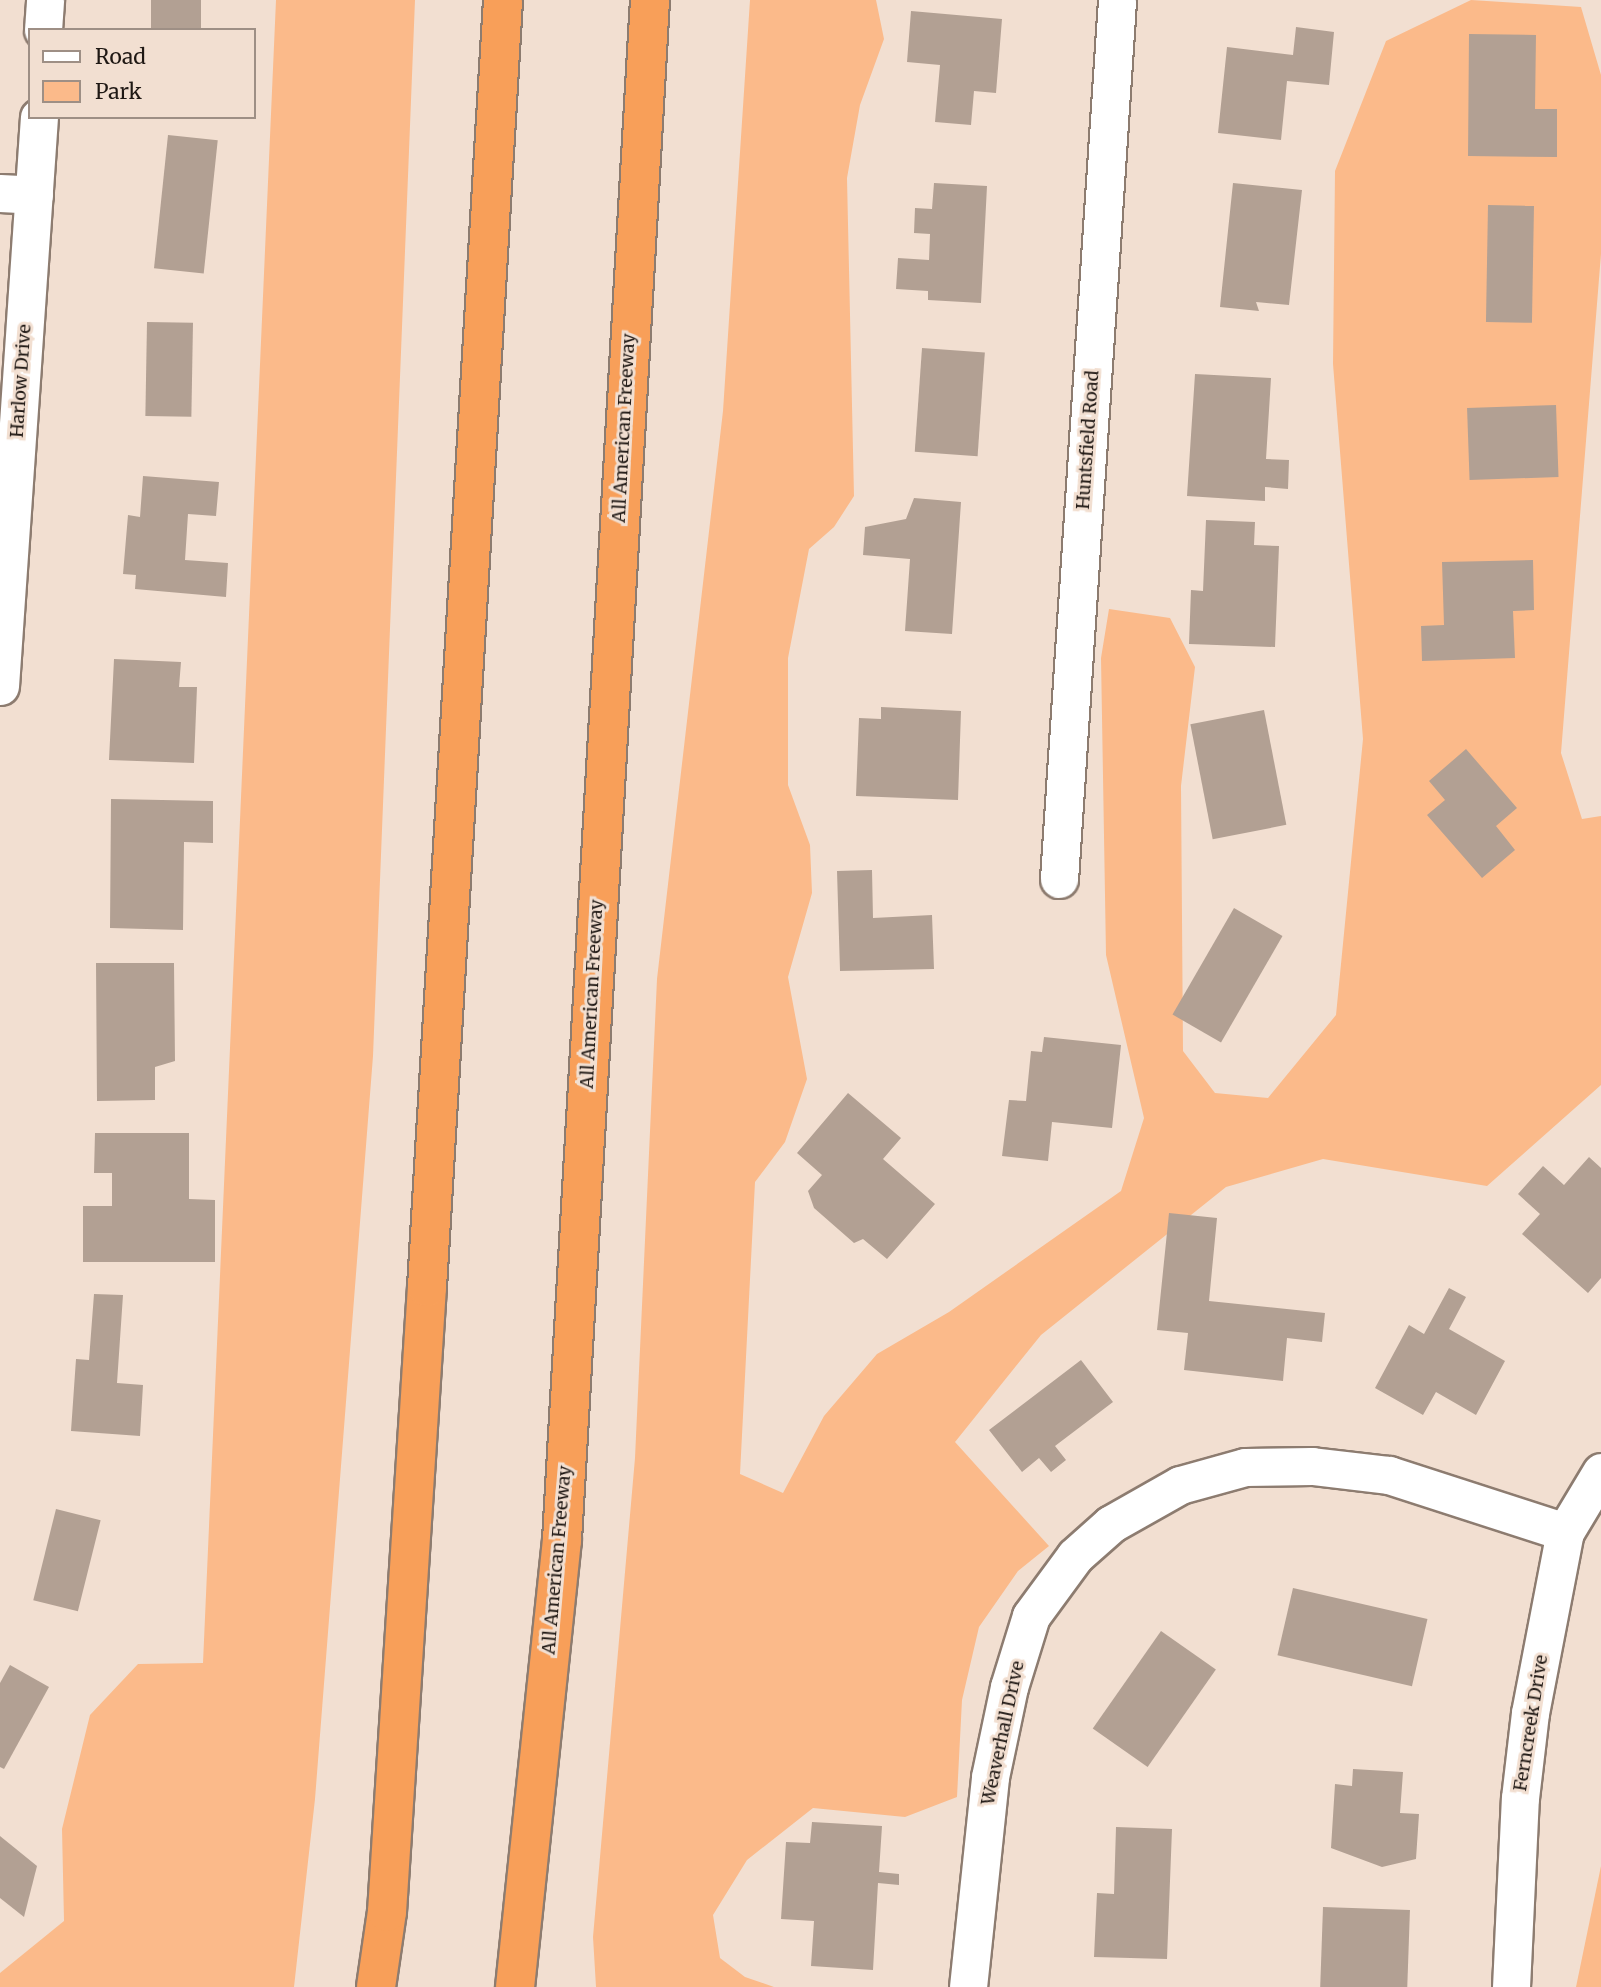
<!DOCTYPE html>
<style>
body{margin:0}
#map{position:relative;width:1601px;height:1987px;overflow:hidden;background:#f2dfd1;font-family:Merriweather,serif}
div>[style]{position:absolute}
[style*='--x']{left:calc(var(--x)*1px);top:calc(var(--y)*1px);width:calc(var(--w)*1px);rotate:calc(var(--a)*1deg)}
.green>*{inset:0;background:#fbba8a}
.building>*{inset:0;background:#b2a093;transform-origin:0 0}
.roads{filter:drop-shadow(2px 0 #8d7c70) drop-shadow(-2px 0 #8d7c70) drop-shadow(0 2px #8d7c70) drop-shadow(0 -2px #8d7c70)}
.minor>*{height:37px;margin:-18.5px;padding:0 18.5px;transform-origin:18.5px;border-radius:18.5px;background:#fff}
.highway>*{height:38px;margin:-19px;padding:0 19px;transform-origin:19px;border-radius:19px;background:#f89f59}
span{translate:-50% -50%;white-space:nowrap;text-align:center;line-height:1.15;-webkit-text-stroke:6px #f2dfd1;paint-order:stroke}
.street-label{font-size:18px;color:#1f1814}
.legend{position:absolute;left:28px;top:28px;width:228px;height:91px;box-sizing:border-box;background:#f2dfd1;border:2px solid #9e8f85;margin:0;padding:9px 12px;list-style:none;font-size:21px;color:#1f1814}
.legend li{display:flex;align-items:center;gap:14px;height:35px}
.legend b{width:35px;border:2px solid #9e8f85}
</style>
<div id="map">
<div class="green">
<i style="clip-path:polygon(276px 0,415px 0,373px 1056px,315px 1799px,294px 1987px,0 1987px,0 1973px,64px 1921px,62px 1829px,90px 1715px,138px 1664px,203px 1663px)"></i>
<i style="clip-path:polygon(750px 0,876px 0,884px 39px,860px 105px,847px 178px,854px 496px,834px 527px,809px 549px,788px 658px,788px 785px,810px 845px,812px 893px,788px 977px,807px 1079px,785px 1142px,755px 1182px,740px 1474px,783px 1493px,824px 1416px,877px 1354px,949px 1312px,1121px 1191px,1144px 1118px,1106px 955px,1101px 658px,1109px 609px,1170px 618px,1195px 667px,1181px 786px,1183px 1051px,1215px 1093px,1268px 1098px,1336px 1015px,1363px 739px,1333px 364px,1335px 171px,1386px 41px,1471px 0,1581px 7px,1601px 75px,1601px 254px,1561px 753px,1582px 819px,1601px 816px,1601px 1085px,1487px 1186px,1323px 1159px,1226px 1187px,1041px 1335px,955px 1442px,1049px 1546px,1018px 1571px,979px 1627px,962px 1700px,957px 1797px,905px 1817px,813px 1808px,747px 1860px,713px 1915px,720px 1958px,745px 1977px,774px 1987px,596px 1987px,593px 1937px,635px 1458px,657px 979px,723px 411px)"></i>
<i style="clip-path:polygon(1601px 1866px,1601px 1987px,1576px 1987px)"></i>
</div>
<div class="building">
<i style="left:151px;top:0;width:50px;height:30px"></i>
<i style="clip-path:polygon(911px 11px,1002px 19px,996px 93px,974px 91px,971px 125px,935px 122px,940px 65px,907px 62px)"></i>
<i style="clip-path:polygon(1296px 27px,1334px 32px,1329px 85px,1287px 81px,1281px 140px,1218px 133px,1227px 47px,1293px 55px)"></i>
<i style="clip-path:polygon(1469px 34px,1536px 35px,1535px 109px,1557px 109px,1557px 157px,1468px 156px)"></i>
<i style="left:168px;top:135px;width:50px;height:134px;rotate:6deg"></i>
<i style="clip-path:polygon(934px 183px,987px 186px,981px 303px,928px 300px,928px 291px,896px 289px,898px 258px,929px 260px,930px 234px,914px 233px,915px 208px,932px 209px)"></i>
<i style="clip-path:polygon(1233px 183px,1302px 190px,1289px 305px,1256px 302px,1259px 311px,1220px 307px)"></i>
<i style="left:1488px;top:205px;width:46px;height:117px;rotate:1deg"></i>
<i style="left:147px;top:322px;width:46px;height:94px;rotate:1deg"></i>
<i style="left:922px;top:348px;width:63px;height:104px;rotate:4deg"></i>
<i style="clip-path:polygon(1195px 374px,1271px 378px,1266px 459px,1289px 460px,1288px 489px,1265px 487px,1265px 501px,1187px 496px)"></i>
<i style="left:1556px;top:405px;width:72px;height:89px;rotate:88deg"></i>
<i style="clip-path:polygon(143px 476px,219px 482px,216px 516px,188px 514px,185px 560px,228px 563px,226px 597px,135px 589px,136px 575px,123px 574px,128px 515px,140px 517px)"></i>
<i style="clip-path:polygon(914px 498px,961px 502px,952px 634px,905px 631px,910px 559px,863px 555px,865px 527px,906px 519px)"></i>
<i style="clip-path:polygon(1206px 520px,1255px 522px,1254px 545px,1279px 546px,1275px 647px,1189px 644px,1191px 590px,1203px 591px)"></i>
<i style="clip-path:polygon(1533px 560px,1534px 610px,1513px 611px,1515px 658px,1422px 661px,1421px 626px,1444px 625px,1442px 562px)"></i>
<i style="clip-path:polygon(114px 659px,181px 662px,179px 687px,197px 687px,194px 763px,109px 760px)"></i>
<i style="clip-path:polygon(881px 707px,961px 711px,958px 800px,856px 796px,859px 718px,881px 719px)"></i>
<i style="left:1264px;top:710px;width:117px;height:75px;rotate:79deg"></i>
<i style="clip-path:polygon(1466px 749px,1517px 808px,1496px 826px,1515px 850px,1482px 878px,1427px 815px,1445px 800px,1429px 781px)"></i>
<i style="clip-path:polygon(111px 799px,213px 801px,213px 843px,184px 842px,183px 930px,110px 928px)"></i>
<i style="clip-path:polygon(872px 870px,873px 918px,932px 915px,934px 969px,840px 971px,837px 871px)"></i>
<i style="left:1234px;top:908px;width:56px;height:123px;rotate:30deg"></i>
<i style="clip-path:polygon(96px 963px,174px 963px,175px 1061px,155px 1067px,155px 1100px,97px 1101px)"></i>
<i style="clip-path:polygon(1044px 1037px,1121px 1045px,1112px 1128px,1052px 1122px,1048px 1161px,1002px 1156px,1009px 1100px,1026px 1101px,1031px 1051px,1042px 1052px)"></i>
<i style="clip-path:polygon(848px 1093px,901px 1138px,883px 1159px,935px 1204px,887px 1259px,863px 1239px,854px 1243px,814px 1208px,808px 1191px,822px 1175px,797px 1153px)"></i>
<i style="clip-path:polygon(95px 1133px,189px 1133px,189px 1199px,215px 1200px,215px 1262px,83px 1262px,83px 1206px,112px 1206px,112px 1173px,94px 1173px)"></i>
<i style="clip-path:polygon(1589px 1157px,1601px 1168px,1601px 1278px,1588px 1293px,1522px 1234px,1540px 1214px,1518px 1194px,1543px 1166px,1564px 1185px)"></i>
<i style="clip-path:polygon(1169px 1213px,1217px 1218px,1209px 1301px,1325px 1313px,1322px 1342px,1287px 1338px,1283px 1381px,1184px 1370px,1188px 1333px,1157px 1330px)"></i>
<i style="clip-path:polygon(1449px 1288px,1466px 1297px,1449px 1329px,1505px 1361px,1476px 1415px,1436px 1392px,1423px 1415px,1375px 1388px,1409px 1325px,1424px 1334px)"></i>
<i style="clip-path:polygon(94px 1294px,123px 1295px,117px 1383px,143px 1385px,140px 1436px,71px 1431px,76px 1359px,89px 1360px)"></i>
<i style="clip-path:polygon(1081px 1360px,1113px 1402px,1055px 1446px,1066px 1460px,1051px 1472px,1039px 1458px,1022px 1472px,989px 1430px)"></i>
<i style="left:56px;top:1509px;width:46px;height:94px;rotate:14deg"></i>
<i style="left:1293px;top:1588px;width:138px;height:69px;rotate:13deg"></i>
<i style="left:1161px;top:1631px;width:67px;height:119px;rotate:35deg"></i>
<i style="clip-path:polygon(10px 1665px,49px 1687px,4px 1769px,0 1767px,0 1683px)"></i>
<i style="clip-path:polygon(1353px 1769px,1403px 1772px,1400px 1813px,1419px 1814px,1416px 1859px,1382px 1867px,1331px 1848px,1335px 1784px,1352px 1786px)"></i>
<i style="clip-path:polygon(812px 1822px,882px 1826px,879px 1872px,899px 1874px,899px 1885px,878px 1883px,873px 1970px,811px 1966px,814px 1921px,781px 1919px,786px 1842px,810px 1843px)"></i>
<i style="clip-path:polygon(1116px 1827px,1172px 1829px,1167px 1959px,1094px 1957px,1097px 1893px,1114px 1894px)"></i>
<i style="clip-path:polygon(0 1836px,37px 1866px,24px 1917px,0 1898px)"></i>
<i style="left:1323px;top:1907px;width:87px;height:80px;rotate:2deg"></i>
</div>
<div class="roads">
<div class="minor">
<i style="--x:43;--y:30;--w:30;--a:-86"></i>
<i style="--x:0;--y:193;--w:34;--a:3"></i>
<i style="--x:0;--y:686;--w:570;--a:-86.08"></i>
<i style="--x:1059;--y:879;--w:881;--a:-86.22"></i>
<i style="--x:968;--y:1987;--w:211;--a:-84"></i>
<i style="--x:990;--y:1777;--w:92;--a:-78.1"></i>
<i style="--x:1009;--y:1687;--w:74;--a:-72.8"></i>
<i style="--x:1031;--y:1616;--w:74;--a:-53.7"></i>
<i style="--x:1075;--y:1556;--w:48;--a:-41.6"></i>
<i style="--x:1111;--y:1524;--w:79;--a:-29.5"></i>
<i style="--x:1180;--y:1485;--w:67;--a:-15.5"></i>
<i style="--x:1245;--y:1467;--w:67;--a:-0.9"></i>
<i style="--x:1312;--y:1466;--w:78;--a:6.7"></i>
<i style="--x:1389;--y:1475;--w:185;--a:17.9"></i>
<i style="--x:1511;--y:1987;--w:189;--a:-87.3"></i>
<i style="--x:1520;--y:1798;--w:86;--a:-83.3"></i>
<i style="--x:1530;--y:1713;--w:184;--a:-79.1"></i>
<i style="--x:1565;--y:1532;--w:70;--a:-59"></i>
</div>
<div class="highway">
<i style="--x:376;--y:1987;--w:76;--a:-81.7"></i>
<i style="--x:387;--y:1912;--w:626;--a:-86.34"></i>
<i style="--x:427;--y:1287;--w:1289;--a:-86.62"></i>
<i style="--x:515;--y:1987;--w:449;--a:-84"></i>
<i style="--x:562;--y:1540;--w:1543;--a:-86.73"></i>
</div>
</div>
<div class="street-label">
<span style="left:21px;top:381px;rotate:-86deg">Harlow Drive</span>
<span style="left:624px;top:428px;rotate:-87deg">All American Freeway</span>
<span style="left:1088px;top:440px;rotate:-86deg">Huntsfield Road</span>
<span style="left:592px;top:994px;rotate:-87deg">All American Freeway</span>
<span style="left:557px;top:1560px;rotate:-85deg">All American Freeway</span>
<span style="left:1531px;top:1723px;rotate:-81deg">Ferncreek Drive</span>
<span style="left:1003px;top:1733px;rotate:-78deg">Weaverhall Drive</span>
</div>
<ul class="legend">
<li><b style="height:9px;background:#fff"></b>Road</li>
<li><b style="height:19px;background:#fbba8a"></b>Park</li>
</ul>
</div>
